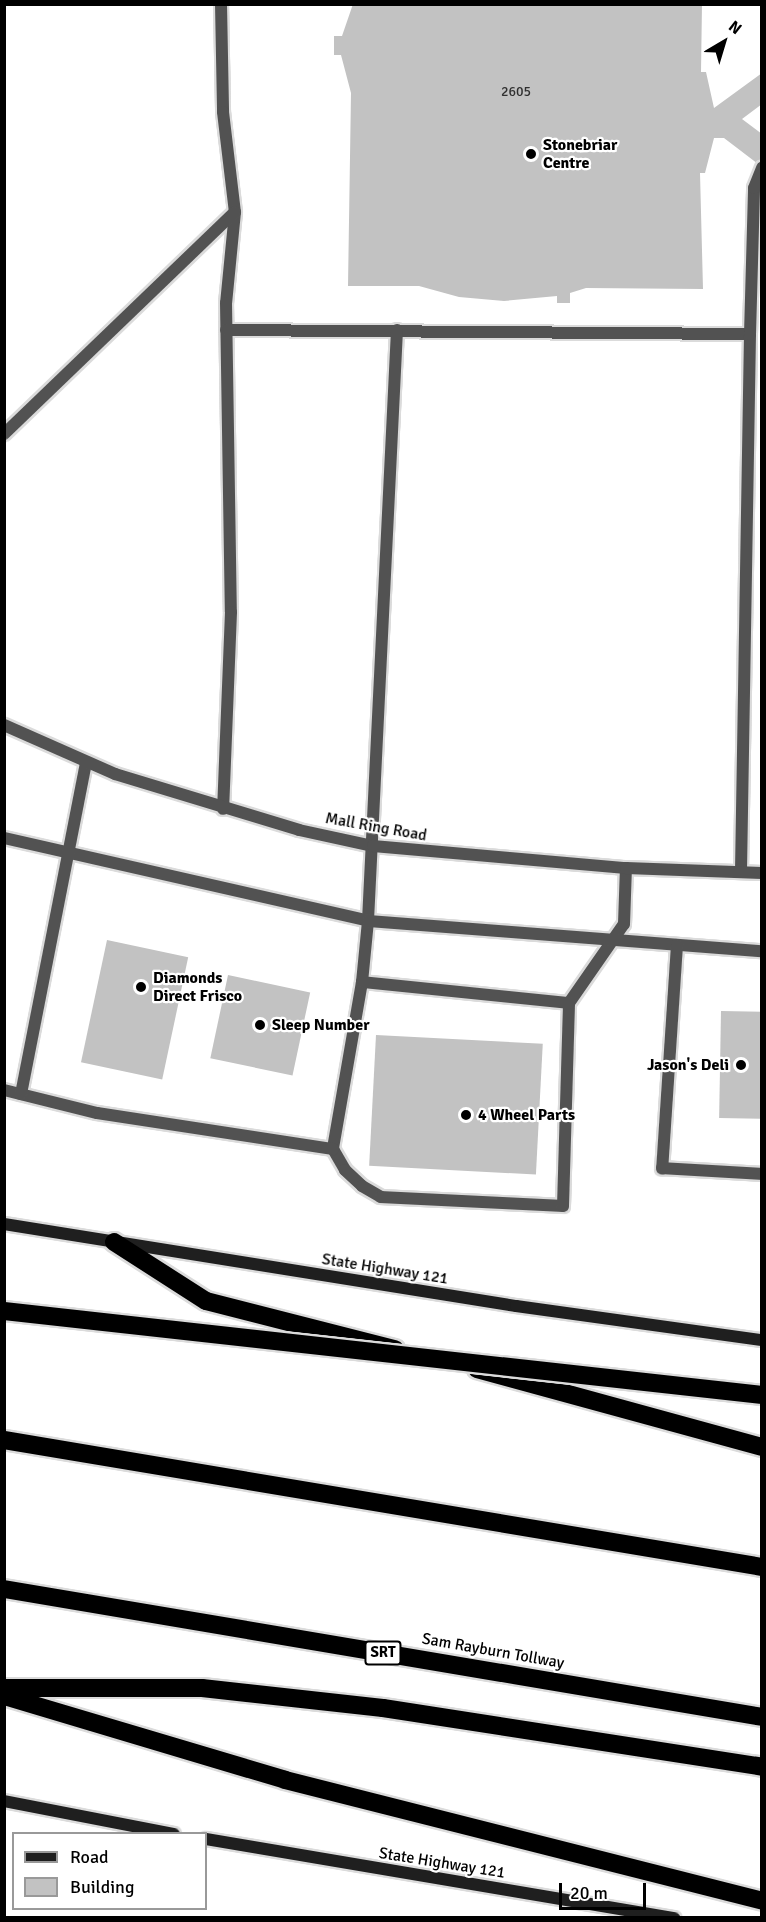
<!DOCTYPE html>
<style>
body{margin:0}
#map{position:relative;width:766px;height:1922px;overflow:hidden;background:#fff;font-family:Signika,sans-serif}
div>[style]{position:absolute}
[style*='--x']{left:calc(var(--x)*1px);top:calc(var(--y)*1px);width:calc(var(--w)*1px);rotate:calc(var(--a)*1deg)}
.building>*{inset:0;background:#c2c2c2;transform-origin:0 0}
.roads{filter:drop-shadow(2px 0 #dbdbdb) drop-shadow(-2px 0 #dbdbdb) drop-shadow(0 2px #dbdbdb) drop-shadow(0 -2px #dbdbdb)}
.service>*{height:12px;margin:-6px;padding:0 6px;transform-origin:6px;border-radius:6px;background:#525252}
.minor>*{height:12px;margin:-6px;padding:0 6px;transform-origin:6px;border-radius:6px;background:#525252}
.secondary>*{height:12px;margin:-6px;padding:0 6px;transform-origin:6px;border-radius:6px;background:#1f1f1f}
.motorway>*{height:18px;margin:-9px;padding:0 9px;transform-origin:9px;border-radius:9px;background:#000}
.bridges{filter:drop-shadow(2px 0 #dbdbdb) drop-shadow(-2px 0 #dbdbdb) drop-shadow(0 2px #dbdbdb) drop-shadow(0 -2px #dbdbdb)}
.motorway-bridge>*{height:18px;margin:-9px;padding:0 9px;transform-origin:9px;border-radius:9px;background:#000}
.dots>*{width:16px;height:16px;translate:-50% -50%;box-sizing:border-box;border:3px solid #fff;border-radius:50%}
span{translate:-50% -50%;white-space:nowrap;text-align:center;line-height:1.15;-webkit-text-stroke:4.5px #fff;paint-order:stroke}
.number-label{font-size:14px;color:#303030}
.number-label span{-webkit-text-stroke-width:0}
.shield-label span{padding:2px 4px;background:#fff;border:2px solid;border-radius:4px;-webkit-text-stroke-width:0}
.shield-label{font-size:15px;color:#000;font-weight:700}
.poi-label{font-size:16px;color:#000;font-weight:700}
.left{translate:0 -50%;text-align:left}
.right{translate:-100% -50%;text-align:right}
.street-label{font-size:16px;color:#000}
.frame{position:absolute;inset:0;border:6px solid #000;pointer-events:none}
.legend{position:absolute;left:12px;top:1832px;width:195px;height:78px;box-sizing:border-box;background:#fff;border:2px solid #999;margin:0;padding:8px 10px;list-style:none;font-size:18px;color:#000}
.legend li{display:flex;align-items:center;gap:12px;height:30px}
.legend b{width:30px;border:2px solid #999}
.north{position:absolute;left:694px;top:12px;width:60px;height:60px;-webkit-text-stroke:4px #fff;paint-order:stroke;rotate:38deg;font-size:16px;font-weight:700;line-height:24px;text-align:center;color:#000}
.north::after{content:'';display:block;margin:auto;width:21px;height:27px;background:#000;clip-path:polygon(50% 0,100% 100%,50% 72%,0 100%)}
.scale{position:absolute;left:559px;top:1883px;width:87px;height:27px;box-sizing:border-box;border:3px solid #000;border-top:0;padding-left:8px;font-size:18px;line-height:21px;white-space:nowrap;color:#000;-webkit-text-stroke:4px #fff;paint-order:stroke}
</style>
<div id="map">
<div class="building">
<i style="clip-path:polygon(353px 4px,702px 4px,701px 72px,706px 72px,714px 108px,762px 73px,762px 104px,742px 119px,762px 134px,762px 167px,724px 138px,714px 138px,705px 173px,700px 173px,703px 289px,586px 288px,570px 293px,570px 303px,557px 303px,557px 296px,504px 301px,459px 297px,419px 286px,348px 286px,351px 93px,341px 55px,334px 55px,334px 36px,342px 36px)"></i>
<i style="left:107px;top:940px;width:83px;height:125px;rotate:12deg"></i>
<i style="left:228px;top:975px;width:84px;height:85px;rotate:12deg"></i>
<i style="left:721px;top:1011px;width:41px;height:107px;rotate:1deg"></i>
<i style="left:376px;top:1035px;width:167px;height:131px;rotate:3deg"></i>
</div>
<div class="roads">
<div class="service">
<i style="--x:221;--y:4;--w:108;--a:88.9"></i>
<i style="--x:223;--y:112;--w:101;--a:83.2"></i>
<i style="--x:235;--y:212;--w:91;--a:95.6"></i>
<i style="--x:226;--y:303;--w:309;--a:89.1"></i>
<i style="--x:231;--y:612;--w:197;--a:92.3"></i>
<i style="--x:226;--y:330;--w:524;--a:0.44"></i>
<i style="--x:397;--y:330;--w:592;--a:92.81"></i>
<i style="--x:368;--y:921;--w:61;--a:95.6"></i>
<i style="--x:362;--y:982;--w:169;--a:99.9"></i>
<i style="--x:333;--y:1149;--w:24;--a:60"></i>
<i style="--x:345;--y:1170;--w:23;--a:43"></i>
<i style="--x:362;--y:1186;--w:22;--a:30"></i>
<i style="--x:381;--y:1197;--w:182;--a:2.8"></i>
<i style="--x:563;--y:1206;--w:203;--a:-88.3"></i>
<i style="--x:569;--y:1003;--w:96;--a:-55.2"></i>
<i style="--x:624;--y:924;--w:56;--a:-88"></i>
<i style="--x:4;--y:434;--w:320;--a:-43.9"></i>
<i style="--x:4;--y:838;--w:373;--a:12.8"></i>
<i style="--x:368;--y:921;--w:395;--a:4.4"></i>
<i style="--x:741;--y:871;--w:537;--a:-89.04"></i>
<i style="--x:750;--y:334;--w:146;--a:-88.4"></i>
<i style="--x:754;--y:188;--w:22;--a:-68"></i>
<i style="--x:677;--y:945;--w:224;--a:93.8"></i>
<i style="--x:662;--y:1168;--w:100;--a:3.4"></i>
<i style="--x:362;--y:982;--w:208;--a:5.8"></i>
<i style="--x:4;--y:1090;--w:96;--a:13.9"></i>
<i style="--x:97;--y:1113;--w:239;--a:8.7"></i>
<i style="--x:21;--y:1094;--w:336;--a:-78.9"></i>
</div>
<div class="minor">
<i style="--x:4;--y:725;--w:121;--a:23.8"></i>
<i style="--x:115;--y:774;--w:192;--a:16.9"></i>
<i style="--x:299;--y:830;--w:76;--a:12.2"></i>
<i style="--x:373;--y:846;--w:254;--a:5"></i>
<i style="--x:626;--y:868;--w:136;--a:2.1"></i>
</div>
<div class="secondary">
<i style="--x:4;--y:1224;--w:519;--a:9.1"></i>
<i style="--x:516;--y:1306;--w:248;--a:7.9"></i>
<i style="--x:4;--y:1801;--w:173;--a:11"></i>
<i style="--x:206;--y:1839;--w:475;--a:9.6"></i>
</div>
<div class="motorway">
<i style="--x:114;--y:1242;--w:109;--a:32.7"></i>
<i style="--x:206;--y:1301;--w:195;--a:14.3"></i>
<i style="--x:477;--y:1369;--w:295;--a:15.3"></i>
<i style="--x:4;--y:1440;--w:769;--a:9.51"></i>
<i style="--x:4;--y:1589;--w:769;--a:9.58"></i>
<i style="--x:4;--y:1688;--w:198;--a:0"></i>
<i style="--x:202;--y:1688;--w:182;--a:6.3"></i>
<i style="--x:383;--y:1708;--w:384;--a:8.8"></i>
<i style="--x:4;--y:1696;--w:293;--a:16.6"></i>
<i style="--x:285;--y:1780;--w:492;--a:14.2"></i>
</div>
</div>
<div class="bridges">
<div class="motorway-bridge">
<i style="--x:4;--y:1311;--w:763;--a:6.32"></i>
</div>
</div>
<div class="dots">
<i style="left:531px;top:154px;background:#000"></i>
<i style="left:141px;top:987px;background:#000"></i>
<i style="left:260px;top:1025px;background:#000"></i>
<i style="left:741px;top:1065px;background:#000"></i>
<i style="left:466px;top:1115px;background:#000"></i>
</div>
<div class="number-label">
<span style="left:516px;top:92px">2605</span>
</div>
<div class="shield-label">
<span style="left:383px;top:1653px">SRT</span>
</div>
<div class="poi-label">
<span class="left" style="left:543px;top:154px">Stonebriar<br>Centre</span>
<span class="left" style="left:153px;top:987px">Diamonds<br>Direct Frisco</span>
<span class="left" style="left:272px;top:1025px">Sleep Number</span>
<span class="right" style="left:729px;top:1065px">Jason's Deli</span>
<span class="left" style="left:478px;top:1115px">4 Wheel Parts</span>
</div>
<div class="street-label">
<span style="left:376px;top:827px;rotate:10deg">Mall Ring Road</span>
<span style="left:385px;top:1269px;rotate:9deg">State Highway 121</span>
<span style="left:493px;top:1651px;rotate:10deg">Sam Rayburn Tollway</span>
<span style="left:442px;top:1863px;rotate:9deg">State Highway 121</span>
</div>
<div class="frame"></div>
<ul class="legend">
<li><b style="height:8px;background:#1f1f1f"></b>Road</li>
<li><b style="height:16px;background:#c2c2c2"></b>Building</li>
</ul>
<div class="north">N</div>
<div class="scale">20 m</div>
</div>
